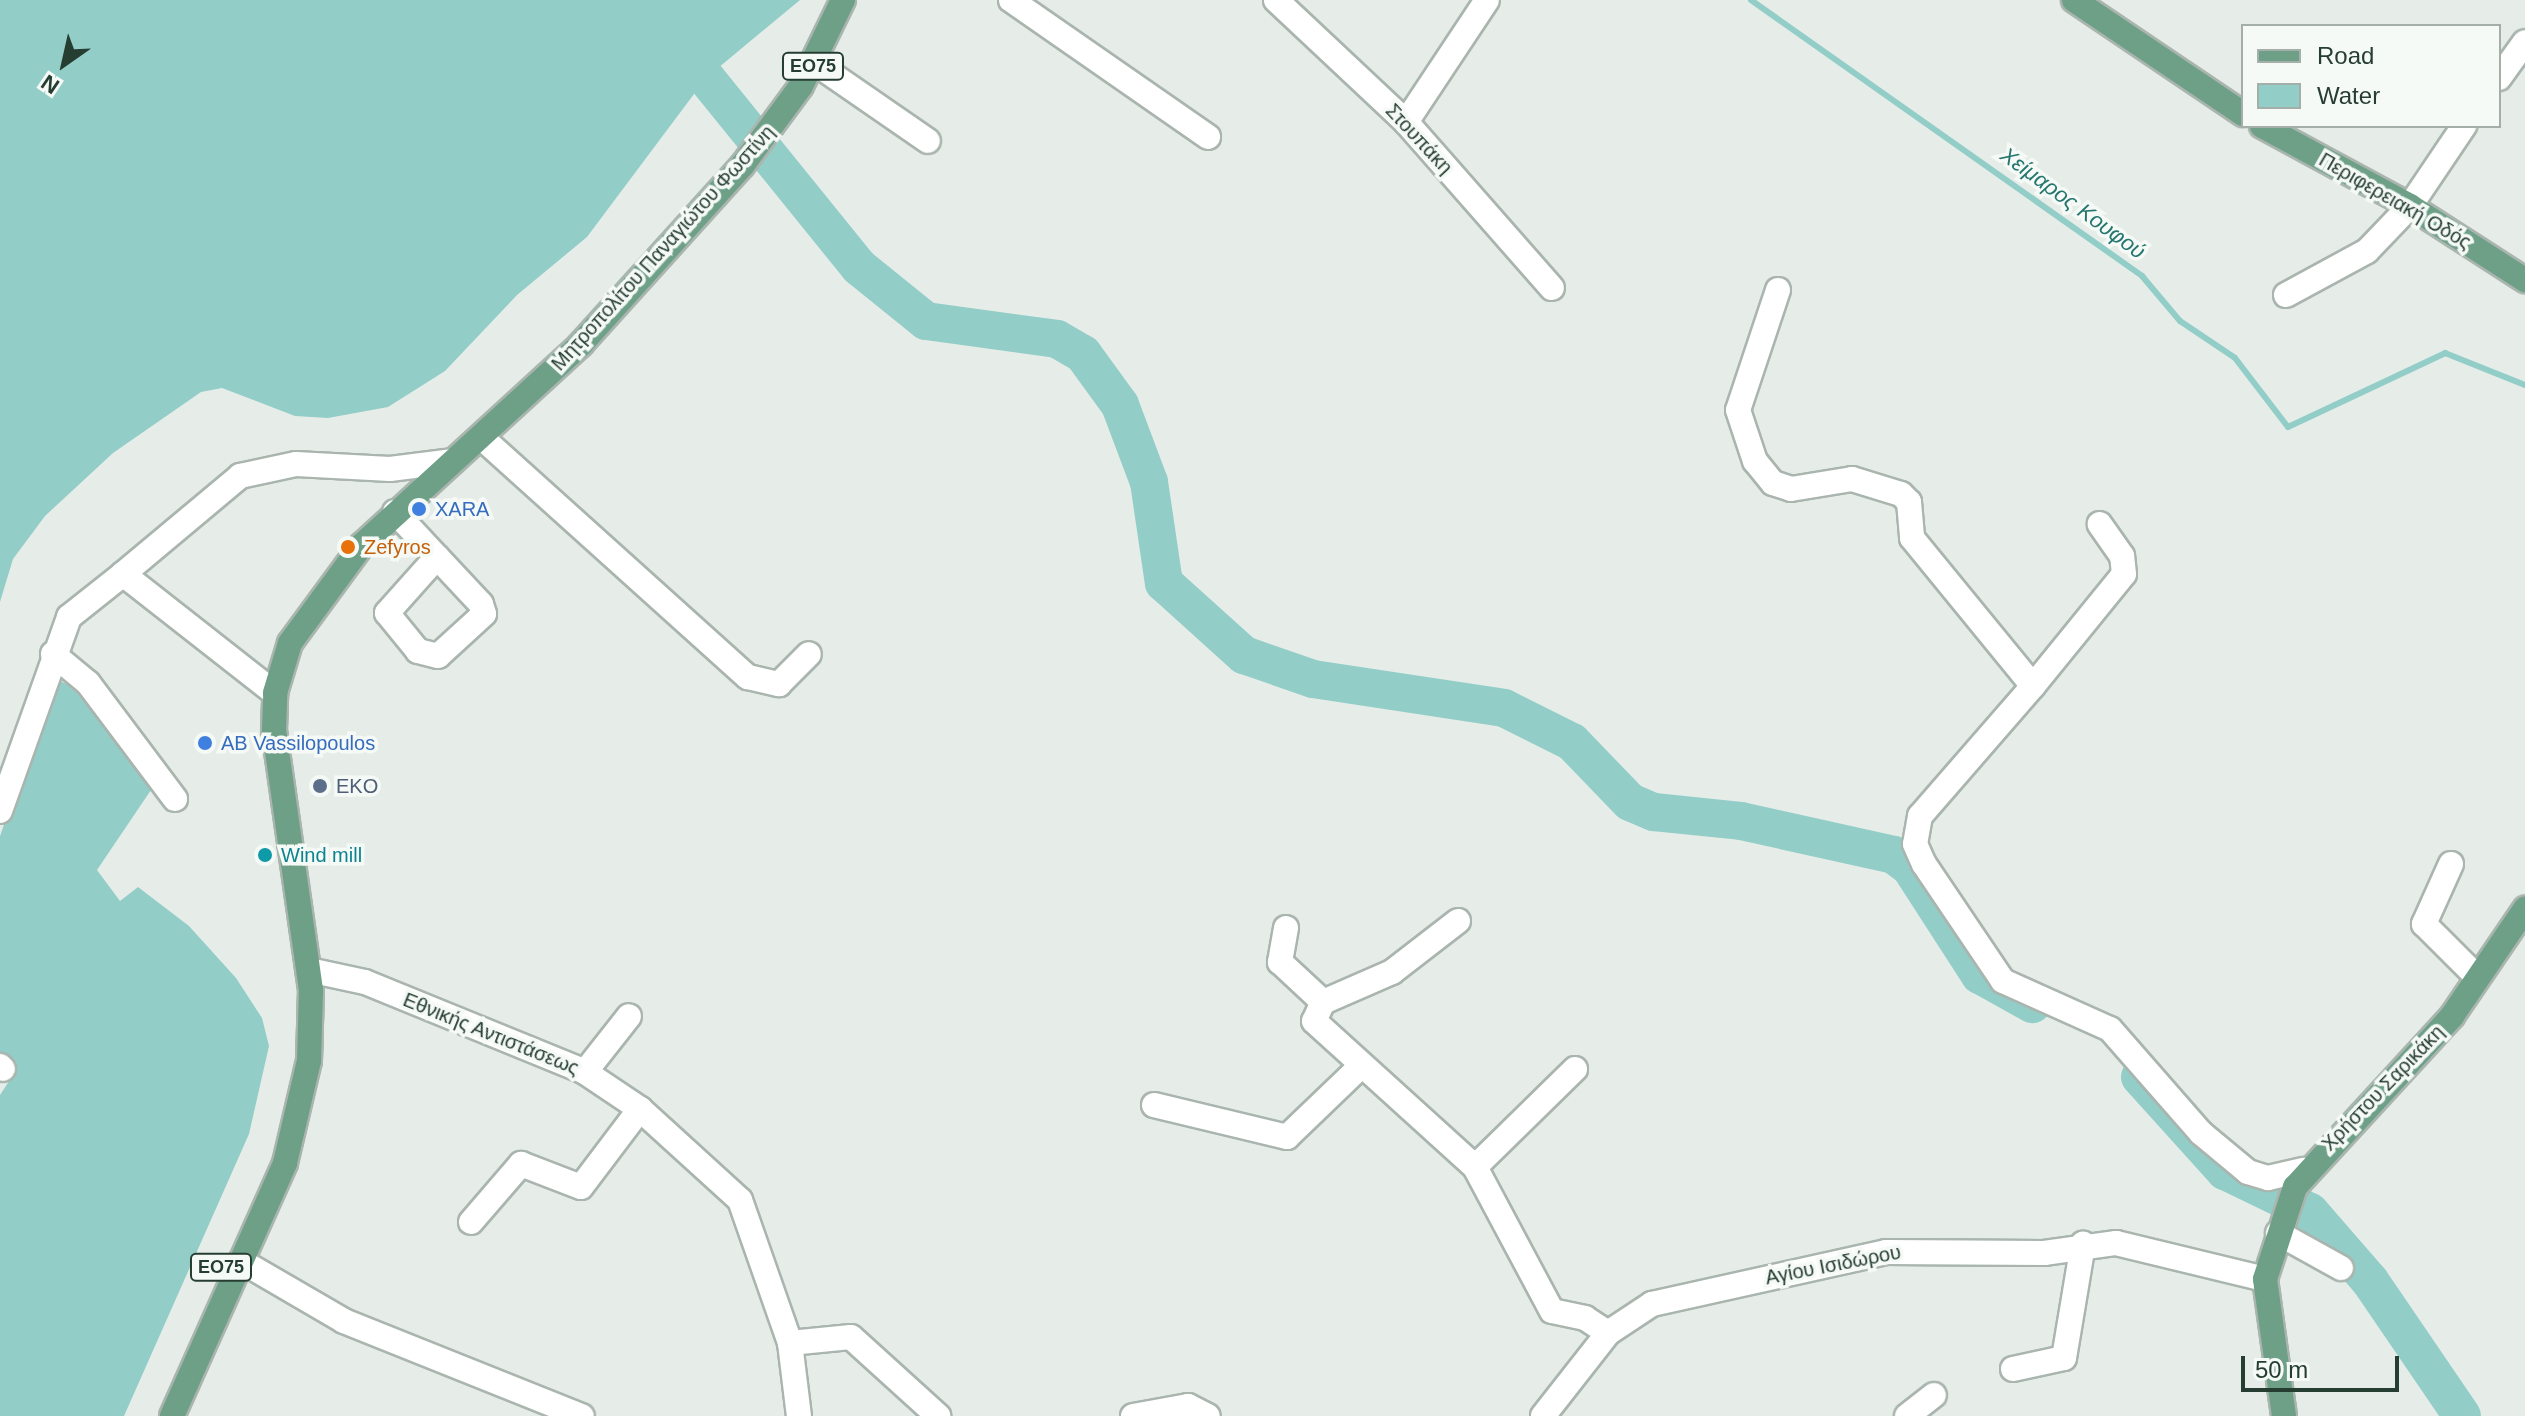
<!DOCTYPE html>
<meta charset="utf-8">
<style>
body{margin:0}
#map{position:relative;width:2525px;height:1416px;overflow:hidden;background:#e6ede8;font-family:Arial,sans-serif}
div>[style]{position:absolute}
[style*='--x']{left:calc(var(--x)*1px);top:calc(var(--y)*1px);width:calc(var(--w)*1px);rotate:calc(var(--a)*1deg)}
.water>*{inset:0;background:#93cdc8}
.stream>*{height:6px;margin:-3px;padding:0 3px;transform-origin:3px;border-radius:3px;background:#93cdc8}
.river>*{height:38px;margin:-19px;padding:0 19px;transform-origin:19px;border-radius:19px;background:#93cdc8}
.roads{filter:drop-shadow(2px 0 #a9b5ae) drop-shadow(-2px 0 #a9b5ae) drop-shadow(0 2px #a9b5ae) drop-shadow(0 -2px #a9b5ae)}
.minor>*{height:24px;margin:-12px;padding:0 12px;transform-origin:12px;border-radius:12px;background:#fff}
.major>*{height:24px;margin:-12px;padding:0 12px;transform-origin:12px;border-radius:12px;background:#6e9f87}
.dots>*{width:22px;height:22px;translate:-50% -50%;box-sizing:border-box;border:4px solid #f6faf7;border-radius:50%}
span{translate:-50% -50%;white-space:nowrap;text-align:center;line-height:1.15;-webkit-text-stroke:7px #f6faf7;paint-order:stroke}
.shield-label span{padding:2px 6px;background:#f6faf7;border:2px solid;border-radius:6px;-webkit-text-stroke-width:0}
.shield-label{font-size:18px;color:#263e32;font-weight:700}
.street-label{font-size:20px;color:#263e32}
.shop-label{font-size:20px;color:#366cbe}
.left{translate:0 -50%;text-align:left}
.food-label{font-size:20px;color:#c56008}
.service-label{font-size:20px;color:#4e5e75}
.culture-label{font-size:20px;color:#0d838f}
.water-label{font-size:22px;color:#25766f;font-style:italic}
.legend{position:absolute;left:2241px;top:24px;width:260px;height:104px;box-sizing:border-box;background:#f6faf7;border:2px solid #a3afa8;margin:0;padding:10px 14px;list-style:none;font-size:24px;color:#263e32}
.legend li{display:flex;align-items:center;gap:16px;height:40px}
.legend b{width:40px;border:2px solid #a3afa8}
.north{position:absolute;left:24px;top:24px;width:80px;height:80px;-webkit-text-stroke:6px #f6faf7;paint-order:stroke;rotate:214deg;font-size:22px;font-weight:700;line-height:32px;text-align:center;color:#263e32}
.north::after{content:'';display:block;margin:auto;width:28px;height:36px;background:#263e32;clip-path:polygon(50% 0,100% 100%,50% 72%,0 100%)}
.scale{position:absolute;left:2241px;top:1356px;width:158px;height:36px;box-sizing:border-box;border:4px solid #263e32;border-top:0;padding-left:10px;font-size:24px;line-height:28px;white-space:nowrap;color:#263e32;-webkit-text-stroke:6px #f6faf7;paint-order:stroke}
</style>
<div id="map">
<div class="water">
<i style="clip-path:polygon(0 0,800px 0,706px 78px,587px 237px,517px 295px,445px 371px,388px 407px,328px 418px,295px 416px,222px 388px,201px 392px,113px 453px,45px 516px,13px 559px,0 602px)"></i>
<i style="clip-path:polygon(55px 679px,84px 691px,153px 787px,97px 870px,120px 901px,138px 887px,189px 926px,236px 978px,262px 1018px,269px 1046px,249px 1134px,124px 1416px,0 1416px,0 1095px,15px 1072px,0 1057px,0 836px)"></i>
</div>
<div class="stream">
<i style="--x:1751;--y:0;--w:479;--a:35.2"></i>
<i style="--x:2142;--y:276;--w:59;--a:49.8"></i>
<i style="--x:2180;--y:321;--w:66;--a:33.9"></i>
<i style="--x:2235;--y:358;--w:87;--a:52.5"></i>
<i style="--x:2288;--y:427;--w:174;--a:-25.2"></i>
<i style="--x:2445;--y:353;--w:86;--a:21.8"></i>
</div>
<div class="river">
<i style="--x:706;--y:78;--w:243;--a:51"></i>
<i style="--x:859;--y:267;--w:86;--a:38.9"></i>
<i style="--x:926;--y:321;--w:132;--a:7.8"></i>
<i style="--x:1057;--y:339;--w:30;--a:30"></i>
<i style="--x:1083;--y:354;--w:63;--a:54"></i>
<i style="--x:1120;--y:405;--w:82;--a:69.4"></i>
<i style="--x:1149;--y:482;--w:102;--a:81.6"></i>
<i style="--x:1164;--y:583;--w:108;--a:42"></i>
<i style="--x:1244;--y:655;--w:73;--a:19.2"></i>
<i style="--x:1313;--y:679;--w:193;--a:8.6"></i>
<i style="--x:1504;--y:708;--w:76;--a:26.6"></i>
<i style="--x:1572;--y:742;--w:83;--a:46"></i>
<i style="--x:1630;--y:802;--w:26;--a:23"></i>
<i style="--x:1654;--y:812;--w:87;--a:5.9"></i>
<i style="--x:1741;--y:821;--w:157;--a:12.5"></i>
<i style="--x:1894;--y:855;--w:20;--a:37"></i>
<i style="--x:1910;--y:867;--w:129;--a:57.1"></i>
<i style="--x:1980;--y:975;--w:60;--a:29.1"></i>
<i style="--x:2140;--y:1077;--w:127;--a:47.9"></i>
<i style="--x:2225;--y:1171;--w:94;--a:25.8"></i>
<i style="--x:2310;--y:1212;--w:91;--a:49"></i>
<i style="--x:2370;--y:1281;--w:163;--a:55.7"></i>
</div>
<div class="roads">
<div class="minor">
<i style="--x:1011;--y:0;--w:240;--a:34.8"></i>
<i style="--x:1276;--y:0;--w:178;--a:43.2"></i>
<i style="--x:1406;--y:122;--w:221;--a:48.7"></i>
<i style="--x:815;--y:63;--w:137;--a:34.6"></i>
<i style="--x:2499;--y:78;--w:44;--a:-54.2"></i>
<i style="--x:1406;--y:122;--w:146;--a:-56.4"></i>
<i style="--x:1778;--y:290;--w:126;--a:108.4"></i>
<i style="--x:1738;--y:410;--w:54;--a:71.6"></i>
<i style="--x:1755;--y:461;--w:28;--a:51"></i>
<i style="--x:1773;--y:483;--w:19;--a:18"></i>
<i style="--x:1791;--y:489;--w:62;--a:-9.3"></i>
<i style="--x:1852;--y:479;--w:51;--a:17"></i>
<i style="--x:1901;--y:494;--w:11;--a:45"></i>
<i style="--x:1909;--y:502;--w:36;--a:85"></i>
<i style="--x:1912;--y:538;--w:191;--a:50.7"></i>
<i style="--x:2033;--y:686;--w:172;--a:131"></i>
<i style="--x:1920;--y:816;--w:28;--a:100"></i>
<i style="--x:1915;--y:844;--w:22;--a:66"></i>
<i style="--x:1924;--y:864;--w:141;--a:56"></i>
<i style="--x:2003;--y:981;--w:117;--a:24.2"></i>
<i style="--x:2110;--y:1029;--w:138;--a:48.8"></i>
<i style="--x:2201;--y:1133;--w:61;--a:39.7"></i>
<i style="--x:2248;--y:1172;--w:21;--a:17"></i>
<i style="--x:2268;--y:1178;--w:37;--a:-13"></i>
<i style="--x:2286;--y:295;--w:92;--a:-28.5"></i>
<i style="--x:2367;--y:251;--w:62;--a:-46.3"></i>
<i style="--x:2410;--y:206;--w:97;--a:-56"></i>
<i style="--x:481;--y:437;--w:359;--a:42"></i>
<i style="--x:748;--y:677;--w:32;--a:13"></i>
<i style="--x:779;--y:684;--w:42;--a:-45"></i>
<i style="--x:395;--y:512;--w:62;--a:47"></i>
<i style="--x:437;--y:557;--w:64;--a:46.9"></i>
<i style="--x:481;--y:604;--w:10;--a:73"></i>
<i style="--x:484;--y:614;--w:62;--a:137.6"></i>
<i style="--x:438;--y:656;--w:21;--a:-166"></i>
<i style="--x:418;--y:651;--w:49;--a:-129.2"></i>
<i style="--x:387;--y:613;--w:75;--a:-48.2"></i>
<i style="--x:123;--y:574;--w:153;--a:-39.9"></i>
<i style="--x:240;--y:476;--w:57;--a:-12.1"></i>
<i style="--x:296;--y:464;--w:94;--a:3"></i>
<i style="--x:390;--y:469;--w:64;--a:-7.2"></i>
<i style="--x:53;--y:654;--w:45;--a:39.6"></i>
<i style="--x:88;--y:683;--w:145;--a:53.1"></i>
<i style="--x:2033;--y:686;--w:144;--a:-50.9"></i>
<i style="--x:2124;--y:574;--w:18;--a:-96"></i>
<i style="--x:2122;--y:556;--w:39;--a:-125"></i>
<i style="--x:0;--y:811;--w:206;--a:-70.4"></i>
<i style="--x:69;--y:617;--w:69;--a:-38.5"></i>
<i style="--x:123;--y:574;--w:193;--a:38.1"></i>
<i style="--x:2451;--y:864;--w:66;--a:114.2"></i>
<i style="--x:2424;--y:924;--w:74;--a:45"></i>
<i style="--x:1458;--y:921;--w:83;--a:142.3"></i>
<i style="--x:1392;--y:972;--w:75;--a:156.5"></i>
<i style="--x:1323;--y:1002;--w:21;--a:115"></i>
<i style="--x:1314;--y:1021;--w:217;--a:42.2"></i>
<i style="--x:1475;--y:1167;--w:163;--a:61.9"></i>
<i style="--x:1552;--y:1311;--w:34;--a:12"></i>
<i style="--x:1585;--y:1318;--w:27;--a:33"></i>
<i style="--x:1286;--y:928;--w:35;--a:100"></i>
<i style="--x:1280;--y:962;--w:59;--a:42.9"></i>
<i style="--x:309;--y:970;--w:57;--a:12.1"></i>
<i style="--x:365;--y:982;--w:238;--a:22.2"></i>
<i style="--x:585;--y:1072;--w:66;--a:33.9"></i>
<i style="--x:640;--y:1109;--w:135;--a:42.3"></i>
<i style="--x:740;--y:1200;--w:151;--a:70.7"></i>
<i style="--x:790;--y:1343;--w:74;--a:83"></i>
<i style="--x:0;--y:1066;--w:4;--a:45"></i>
<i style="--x:585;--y:1072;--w:71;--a:-51.8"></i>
<i style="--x:1154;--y:1105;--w:137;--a:13.5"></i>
<i style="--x:1287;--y:1137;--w:103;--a:-43.8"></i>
<i style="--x:1475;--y:1167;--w:140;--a:-44.4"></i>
<i style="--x:471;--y:1222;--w:77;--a:-49.2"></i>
<i style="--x:521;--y:1164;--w:64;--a:21"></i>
<i style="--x:581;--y:1187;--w:98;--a:-52.9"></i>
<i style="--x:2278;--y:1233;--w:72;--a:29.1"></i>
<i style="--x:241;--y:1261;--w:119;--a:30.2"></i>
<i style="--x:344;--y:1321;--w:256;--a:21.8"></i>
<i style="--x:790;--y:1343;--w:61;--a:-5.6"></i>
<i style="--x:851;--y:1337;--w:118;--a:42.2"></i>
<i style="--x:2013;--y:1369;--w:52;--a:-12.2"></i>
<i style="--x:2064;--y:1358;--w:116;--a:-80.5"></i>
<i style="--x:1133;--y:1416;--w:56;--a:-10.3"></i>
<i style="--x:1188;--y:1406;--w:22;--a:27"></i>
<i style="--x:1543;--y:1416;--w:105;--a:-51.9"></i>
<i style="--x:1608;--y:1333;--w:53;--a:-33.4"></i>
<i style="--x:1652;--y:1304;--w:240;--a:-12.5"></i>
<i style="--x:1886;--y:1252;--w:158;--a:0.4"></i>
<i style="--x:2044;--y:1253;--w:73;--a:-7.9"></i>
<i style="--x:2116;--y:1243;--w:153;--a:13.6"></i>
<i style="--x:1907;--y:1416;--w:34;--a:-38"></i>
</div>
<div class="major">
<i style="--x:2074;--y:0;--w:204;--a:34"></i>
<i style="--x:2262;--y:126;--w:168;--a:28.4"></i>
<i style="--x:2410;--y:206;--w:137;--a:32.8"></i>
<i style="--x:172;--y:1416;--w:277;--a:-65.9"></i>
<i style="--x:285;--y:1163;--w:105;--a:-76.8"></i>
<i style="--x:309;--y:1061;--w:71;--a:-88.4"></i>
<i style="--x:311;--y:990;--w:263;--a:-98.1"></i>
<i style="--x:274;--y:730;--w:37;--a:-88"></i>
<i style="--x:275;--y:693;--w:52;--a:-73.3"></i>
<i style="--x:290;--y:643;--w:122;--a:-53.7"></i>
<i style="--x:362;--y:545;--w:297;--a:-42.5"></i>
<i style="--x:581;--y:344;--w:240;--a:-47.9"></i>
<i style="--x:742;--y:166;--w:99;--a:-53.6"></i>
<i style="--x:801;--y:86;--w:96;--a:-64"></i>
<i style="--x:2284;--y:1416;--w:138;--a:-97.9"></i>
<i style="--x:2265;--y:1279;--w:97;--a:-71.9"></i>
<i style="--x:2295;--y:1187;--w:232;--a:-47.4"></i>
<i style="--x:2452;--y:1016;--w:130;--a:-55.7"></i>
</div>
</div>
<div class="dots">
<i style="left:419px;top:509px;background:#3f7fe0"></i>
<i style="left:348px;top:547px;background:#e8710a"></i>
<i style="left:205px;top:743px;background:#3f7fe0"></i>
<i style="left:320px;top:786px;background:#5c6f8a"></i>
<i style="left:265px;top:855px;background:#0f9aa8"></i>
</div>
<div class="shield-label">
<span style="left:813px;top:66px">ΕΟ75</span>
<span style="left:221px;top:1267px">ΕΟ75</span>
</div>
<div class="street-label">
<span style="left:1419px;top:139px;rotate:47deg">Στουπάκη</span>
<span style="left:2395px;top:201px;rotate:30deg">Περιφερειακή Οδός</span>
<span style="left:663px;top:248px;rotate:-48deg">Μητροπολίτου Παναγιώτου Φωστίνη</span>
<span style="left:491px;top:1034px;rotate:22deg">Εθνικής Αντιστάσεως</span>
<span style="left:2383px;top:1088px;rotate:-46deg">Χρήστου Σαρικάκη</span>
<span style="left:1833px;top:1265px;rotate:-11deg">Αγίου Ισιδώρου</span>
</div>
<div class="shop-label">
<span class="left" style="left:435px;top:509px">XARA</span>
<span class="left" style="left:221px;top:743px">AB Vassilopoulos</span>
</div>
<div class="food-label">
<span class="left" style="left:364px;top:547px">Zefyros</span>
</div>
<div class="service-label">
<span class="left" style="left:336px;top:786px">EKO</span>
</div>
<div class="culture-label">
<span class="left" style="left:281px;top:855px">Wind mill</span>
</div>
<div class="water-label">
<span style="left:2073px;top:203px;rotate:36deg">Χείμαρος Κουφού</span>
</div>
<ul class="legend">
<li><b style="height:10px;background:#6e9f87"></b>Road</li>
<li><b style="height:22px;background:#93cdc8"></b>Water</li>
</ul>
<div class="north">N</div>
<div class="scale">50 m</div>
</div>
